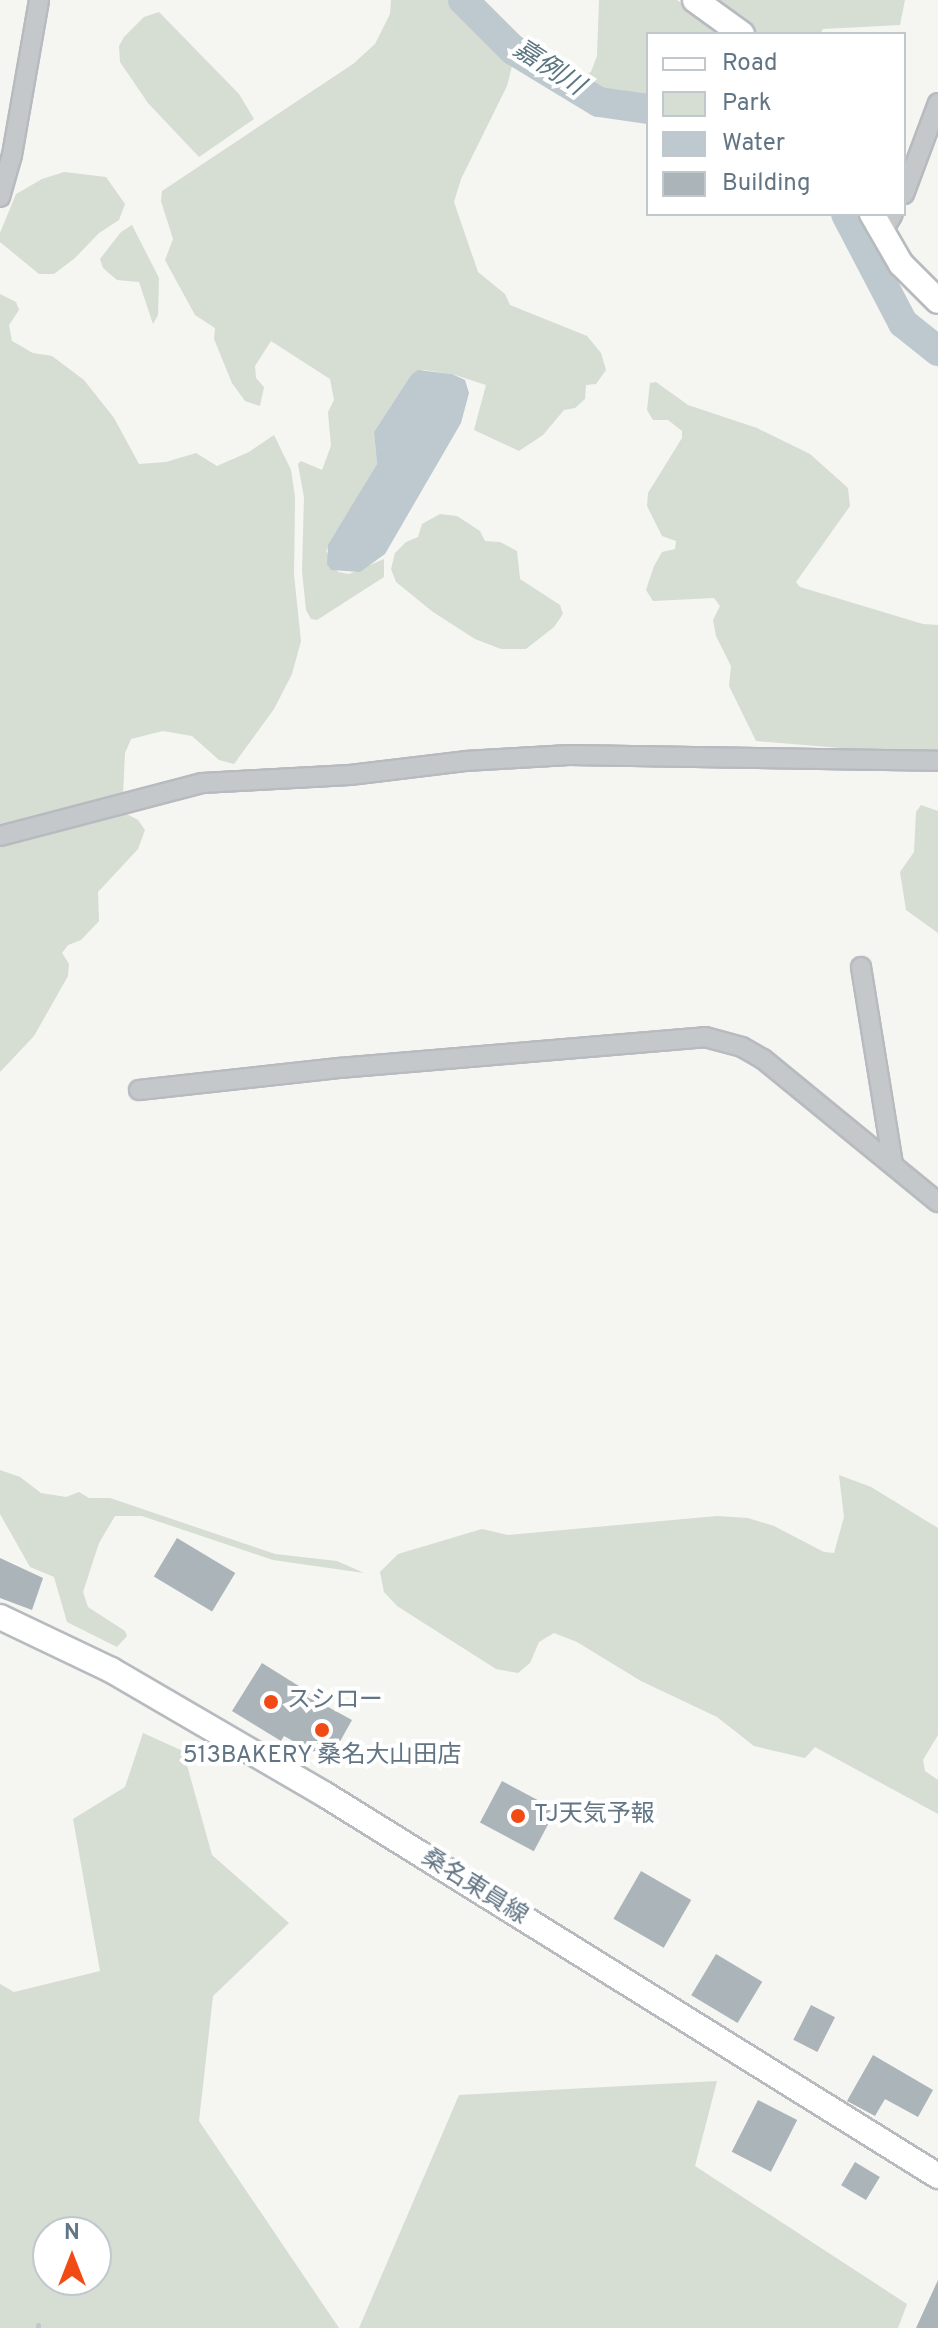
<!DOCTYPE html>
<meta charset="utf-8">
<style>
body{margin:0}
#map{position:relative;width:938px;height:2328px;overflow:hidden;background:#f5f5f1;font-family:Overpass,"Noto Sans JP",sans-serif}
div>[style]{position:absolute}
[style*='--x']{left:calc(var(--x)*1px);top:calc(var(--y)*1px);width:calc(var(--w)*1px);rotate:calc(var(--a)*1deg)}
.green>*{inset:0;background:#d6ddd2}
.water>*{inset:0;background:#bdc9ce}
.stream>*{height:5px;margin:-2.5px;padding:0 2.5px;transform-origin:2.5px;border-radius:2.5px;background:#bdc9ce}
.river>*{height:30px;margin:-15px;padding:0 15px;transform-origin:15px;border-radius:15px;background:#bdc9ce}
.building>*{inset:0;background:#abb4b9;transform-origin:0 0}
.roads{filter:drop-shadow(2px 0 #b7bbbf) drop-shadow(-2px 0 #b7bbbf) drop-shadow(0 2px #b7bbbf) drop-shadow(0 -2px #b7bbbf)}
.minor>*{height:18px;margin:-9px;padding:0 9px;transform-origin:9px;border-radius:9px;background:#c4c8cb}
.major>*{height:24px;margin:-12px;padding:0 12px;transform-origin:12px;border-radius:12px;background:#fff}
.dots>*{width:22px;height:22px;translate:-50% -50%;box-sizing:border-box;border:4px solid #fff;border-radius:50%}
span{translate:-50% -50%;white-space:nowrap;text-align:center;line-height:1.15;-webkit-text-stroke:8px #fff;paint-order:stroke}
.poi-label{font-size:24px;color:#627585}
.left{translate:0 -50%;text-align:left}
.street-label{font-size:24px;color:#627585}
.water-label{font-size:26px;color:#5d7782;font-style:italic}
.legend{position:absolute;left:646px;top:32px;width:260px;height:184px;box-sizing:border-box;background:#fff;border:2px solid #c0c8ce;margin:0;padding:10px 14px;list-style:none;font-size:24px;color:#627585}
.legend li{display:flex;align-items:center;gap:16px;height:40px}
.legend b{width:40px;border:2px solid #c0c8ce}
.north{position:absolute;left:32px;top:2216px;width:80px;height:80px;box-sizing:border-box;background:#fff;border:2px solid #c0c8ce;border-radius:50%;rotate:0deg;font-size:22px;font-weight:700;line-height:32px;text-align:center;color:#627585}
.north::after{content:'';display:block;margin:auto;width:28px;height:36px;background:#f14a15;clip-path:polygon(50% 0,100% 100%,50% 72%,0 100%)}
</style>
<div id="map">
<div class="green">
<i style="clip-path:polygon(391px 0,449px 0,514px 58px,507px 86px,461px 179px,454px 202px,478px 272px,505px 294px,510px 305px,587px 336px,601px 353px,606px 370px,596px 384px,586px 385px,585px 399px,575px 408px,564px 410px,543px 435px,519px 451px,474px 430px,486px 385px,452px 374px,424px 370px,411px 375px,374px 432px,377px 464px,326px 551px,338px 572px,349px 574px,384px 559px,384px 577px,317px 620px,311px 619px,306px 610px,302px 571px,304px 497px,298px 464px,301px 461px,322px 470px,331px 446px,328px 412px,334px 400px,330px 379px,271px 341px,255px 366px,256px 378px,264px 387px,260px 406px,245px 401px,232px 383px,214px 339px,215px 328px,195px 315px,165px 260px,173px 239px,161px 201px,162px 191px,353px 64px,375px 44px,390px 14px)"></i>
<i style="clip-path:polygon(476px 0,483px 0,520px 36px,586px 74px,591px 72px,597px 56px,599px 0,677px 0,724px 34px,648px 34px,648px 102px,620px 100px,599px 95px,520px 46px)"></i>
<i style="clip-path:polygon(709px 0,905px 0,900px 25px,823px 29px,820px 34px,759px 34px)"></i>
<i style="clip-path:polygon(159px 12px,239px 94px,254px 119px,199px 157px,148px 103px,120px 62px,119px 46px,124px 37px,144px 17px)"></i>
<i style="clip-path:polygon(64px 172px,106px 177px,125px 204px,119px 220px,99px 233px,75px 258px,54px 274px,39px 274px,0 242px,0 233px,16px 194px,42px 179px)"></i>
<i style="clip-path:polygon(132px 225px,159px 278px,158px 315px,153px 324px,139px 282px,117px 280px,103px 268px,100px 259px,121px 232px)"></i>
<i style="clip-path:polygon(0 294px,16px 302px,19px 310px,9px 325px,12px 341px,33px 353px,52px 356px,84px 380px,114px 418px,139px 464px,166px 462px,196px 453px,217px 466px,249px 452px,274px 435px,291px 470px,295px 497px,294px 575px,301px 641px,292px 674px,274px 709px,234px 764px,219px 760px,192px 736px,163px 731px,131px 739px,125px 753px,123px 795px,0 829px)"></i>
<i style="clip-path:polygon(656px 382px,688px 405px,757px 428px,810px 454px,848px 488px,850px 506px,796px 582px,800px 587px,923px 624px,938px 625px,938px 756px,756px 741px,729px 686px,731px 666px,716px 636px,713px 620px,720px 606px,714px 598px,653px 601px,646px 590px,654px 566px,662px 552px,675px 549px,676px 541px,662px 536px,647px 506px,648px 493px,682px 438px,682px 431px,668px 420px,653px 420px,647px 410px,650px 383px)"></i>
<i style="clip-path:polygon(440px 514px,457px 516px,480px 531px,485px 541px,500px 542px,517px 551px,520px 579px,560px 605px,563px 614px,554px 627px,526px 649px,501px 649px,475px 639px,433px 612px,396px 582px,391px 569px,395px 553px,406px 542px,418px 537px,422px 524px)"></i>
<i style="clip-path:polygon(921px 805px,938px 811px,938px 933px,906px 910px,900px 872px,914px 852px,916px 812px)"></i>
<i style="clip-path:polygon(123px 812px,138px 820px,145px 830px,138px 849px,98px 892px,99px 921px,81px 940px,68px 945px,62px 953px,69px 964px,68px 976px,34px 1036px,0 1072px,0 845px)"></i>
<i style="clip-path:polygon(0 1470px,20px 1477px,41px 1493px,66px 1497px,79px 1492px,89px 1498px,110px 1498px,275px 1554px,337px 1561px,364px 1573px,273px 1560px,142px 1516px,115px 1516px,99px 1543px,83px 1592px,88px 1607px,125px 1631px,127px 1636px,117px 1647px,67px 1622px,54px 1577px,30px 1567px,0 1514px)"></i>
<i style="clip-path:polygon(839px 1475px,871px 1487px,938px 1528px,938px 1735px,923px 1760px,925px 1771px,938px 1780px,938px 1814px,815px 1747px,805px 1758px,754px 1746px,717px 1717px,641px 1681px,577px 1642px,554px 1633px,539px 1642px,530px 1663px,518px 1673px,496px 1669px,397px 1606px,384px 1592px,380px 1572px,398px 1554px,482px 1529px,508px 1535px,717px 1516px,748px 1518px,774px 1526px,824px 1552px,834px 1553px,844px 1517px)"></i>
<i style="clip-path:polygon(evenodd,143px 1733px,183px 1751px,212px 1855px,289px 1923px,213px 1996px,199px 2121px,339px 2328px,0 2328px,0 1984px,14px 1992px,100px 1971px,73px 1819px,125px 1787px,143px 1733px,48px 2232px,96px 2232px,96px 2280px,48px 2280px,48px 2232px)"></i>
<i style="clip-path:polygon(717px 2081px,695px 2166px,907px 2304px,898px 2328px,359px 2328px,459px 2095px)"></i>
</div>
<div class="water">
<i style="clip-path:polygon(418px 370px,452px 374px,465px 380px,469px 393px,461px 423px,385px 554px,360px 572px,331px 570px,327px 564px,328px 545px,377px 464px,374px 432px,411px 375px)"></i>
</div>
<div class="stream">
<i style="--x:38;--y:2325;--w:3;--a:90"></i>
</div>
<div class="river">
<i style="--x:463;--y:0;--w:71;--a:45"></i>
<i style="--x:513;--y:50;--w:100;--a:31.2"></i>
<i style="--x:599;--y:102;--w:49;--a:8.1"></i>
<i style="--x:846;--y:214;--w:123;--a:62.4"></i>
<i style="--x:903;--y:323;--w:45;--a:38.7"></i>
</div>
<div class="building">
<i style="left:177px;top:1538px;width:68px;height:45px;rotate:31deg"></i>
<i style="clip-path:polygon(0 1558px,43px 1578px,32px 1610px,0 1598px)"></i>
<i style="clip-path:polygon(262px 1663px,310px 1693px,308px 1696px,352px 1720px,329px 1761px,284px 1736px,281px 1741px,232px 1711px)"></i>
<i style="left:502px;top:1781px;width:61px;height:47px;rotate:28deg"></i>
<i style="left:641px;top:1871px;width:58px;height:55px;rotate:30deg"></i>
<i style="left:716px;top:1954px;width:54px;height:48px;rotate:31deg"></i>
<i style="left:811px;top:2005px;width:27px;height:39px;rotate:27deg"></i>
<i style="clip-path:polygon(873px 2055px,933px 2090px,918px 2117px,885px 2099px,875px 2116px,847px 2101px)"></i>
<i style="left:758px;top:2100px;width:44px;height:58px;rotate:27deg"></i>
<i style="left:855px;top:2162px;width:29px;height:27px;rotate:31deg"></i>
<i style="clip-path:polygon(938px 2280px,938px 2328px,916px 2328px)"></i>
</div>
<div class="roads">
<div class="minor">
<i style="--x:904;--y:194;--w:97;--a:-69.5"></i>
<i style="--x:0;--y:197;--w:44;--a:-74.1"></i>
<i style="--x:12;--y:155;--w:157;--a:-80.1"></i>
<i style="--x:882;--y:232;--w:21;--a:-59"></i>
<i style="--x:0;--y:836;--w:209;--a:-14.7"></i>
<i style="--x:202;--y:783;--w:148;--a:-3.1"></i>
<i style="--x:350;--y:775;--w:116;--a:-6.9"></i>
<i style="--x:465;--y:761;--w:104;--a:-3.3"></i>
<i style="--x:569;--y:755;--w:369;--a:0.9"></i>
<i style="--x:861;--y:967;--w:200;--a:80.8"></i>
<i style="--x:139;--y:1090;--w:201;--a:-6.3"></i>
<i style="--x:339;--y:1068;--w:367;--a:-4.8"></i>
<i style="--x:705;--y:1037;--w:38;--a:15"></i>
<i style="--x:742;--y:1047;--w:24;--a:30"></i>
<i style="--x:763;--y:1059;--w:226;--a:39.3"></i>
</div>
<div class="major">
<i style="--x:695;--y:0;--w:58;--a:35.9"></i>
<i style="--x:872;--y:214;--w:58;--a:59.9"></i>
<i style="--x:901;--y:264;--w:52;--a:45"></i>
<i style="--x:0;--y:1617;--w:123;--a:25.5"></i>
<i style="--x:111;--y:1670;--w:246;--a:30.2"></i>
<i style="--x:324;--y:1794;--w:723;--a:31.89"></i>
</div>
</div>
<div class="dots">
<i style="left:271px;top:1702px;background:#f14a15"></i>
<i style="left:322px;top:1730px;background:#f14a15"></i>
<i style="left:518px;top:1816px;background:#f14a15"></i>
</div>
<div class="poi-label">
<span class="left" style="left:287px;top:1702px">スシロー</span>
<span style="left:322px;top:1757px">513BAKERY 桑名大山田店</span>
<span class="left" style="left:534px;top:1816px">TJ天気予報</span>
</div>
<div class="street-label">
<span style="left:474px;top:1888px;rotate:32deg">桑名東員線</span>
</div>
<div class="water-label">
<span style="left:548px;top:69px;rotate:33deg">嘉例川</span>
</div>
<ul class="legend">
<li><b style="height:10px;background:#fff"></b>Road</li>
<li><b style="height:22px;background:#d6ddd2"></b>Park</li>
<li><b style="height:22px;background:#bdc9ce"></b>Water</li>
<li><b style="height:22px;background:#abb4b9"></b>Building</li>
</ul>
<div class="north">N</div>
</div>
